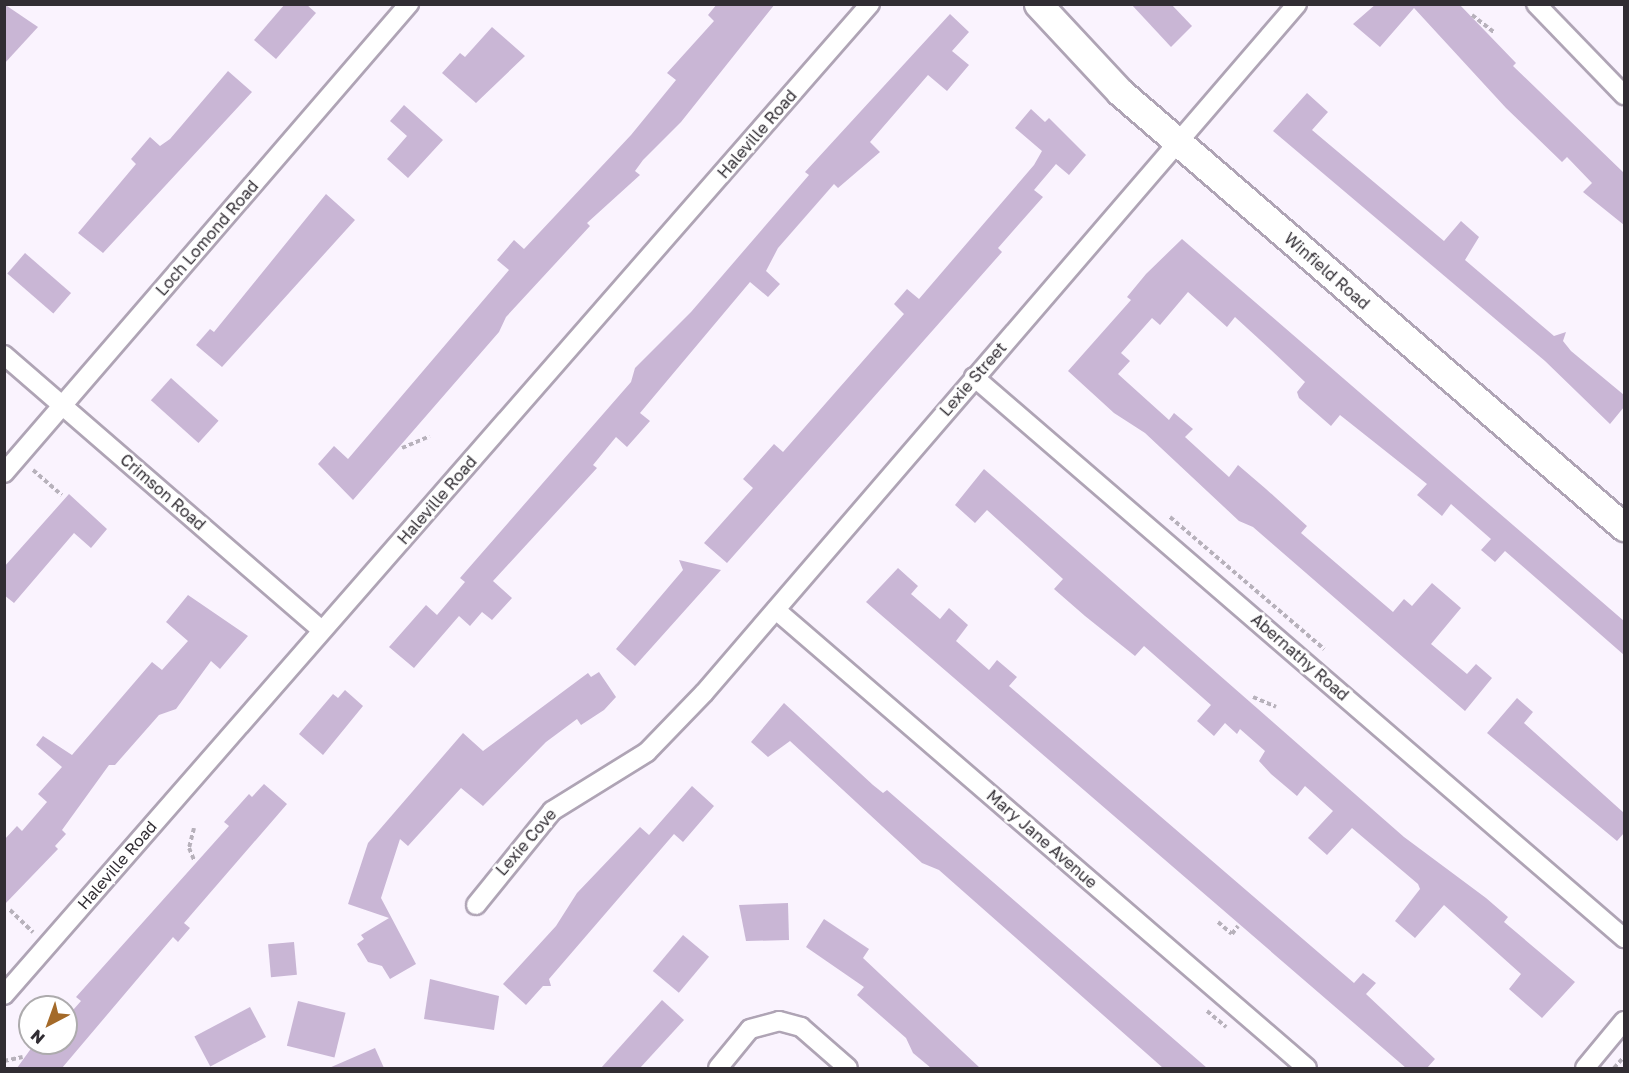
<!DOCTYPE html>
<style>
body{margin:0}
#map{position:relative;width:1629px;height:1073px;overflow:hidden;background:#faf3fe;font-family:"Golos Text",sans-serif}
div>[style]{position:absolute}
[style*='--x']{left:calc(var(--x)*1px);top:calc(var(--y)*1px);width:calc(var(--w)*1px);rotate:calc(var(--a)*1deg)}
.building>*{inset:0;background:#c9b6d5;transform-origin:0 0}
.path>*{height:4px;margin-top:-2px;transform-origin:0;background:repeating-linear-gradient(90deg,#b7b1bb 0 4.5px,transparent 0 7.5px)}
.roads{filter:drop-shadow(2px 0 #afa4b5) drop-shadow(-2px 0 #afa4b5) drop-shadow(0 2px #afa4b5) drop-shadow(0 -2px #afa4b5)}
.street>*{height:18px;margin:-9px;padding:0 9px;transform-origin:9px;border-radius:9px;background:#fff}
.secondary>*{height:27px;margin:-13.5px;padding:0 13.5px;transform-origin:13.5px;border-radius:13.5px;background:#fff}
span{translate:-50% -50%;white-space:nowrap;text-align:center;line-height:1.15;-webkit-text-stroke:5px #fff;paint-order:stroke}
.street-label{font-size:16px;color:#312d33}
.frame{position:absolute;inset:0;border:6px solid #312d33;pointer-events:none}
.north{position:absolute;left:18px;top:995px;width:60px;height:60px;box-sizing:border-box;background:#fff;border:2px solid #adabad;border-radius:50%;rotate:221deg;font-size:16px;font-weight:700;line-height:24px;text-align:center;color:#312d33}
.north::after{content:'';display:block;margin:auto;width:21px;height:27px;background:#a46a29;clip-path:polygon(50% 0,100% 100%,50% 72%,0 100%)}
</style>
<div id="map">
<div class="building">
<i style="clip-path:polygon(4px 4px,38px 27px,4px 64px)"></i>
<i style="clip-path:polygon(285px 4px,306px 4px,316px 13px,276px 59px,254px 40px)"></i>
<i style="clip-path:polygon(717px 4px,775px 4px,681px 122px,643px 160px,635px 171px,640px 175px,587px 223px,590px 226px,506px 317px,499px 332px,353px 500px,318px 464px,334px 446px,348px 459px,509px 270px,497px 260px,514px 240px,524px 249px,631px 135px,676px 80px,667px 73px,714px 21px,708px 15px)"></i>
<i style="clip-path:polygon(1131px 4px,1171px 4px,1192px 26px,1171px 47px)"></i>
<i style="clip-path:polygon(1376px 4px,1459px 4px,1516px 63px,1513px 66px,1624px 173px,1624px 225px,1583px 192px,1592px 183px,1567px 157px,1562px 162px,1506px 108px,1414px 8px,1380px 47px,1353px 24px)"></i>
<i style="clip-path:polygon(950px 14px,969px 32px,952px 51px,969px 65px,947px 91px,928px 75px,870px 142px,880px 152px,838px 188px,834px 184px,778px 248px,766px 271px,780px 284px,768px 297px,750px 282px,640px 413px,650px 421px,627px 447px,616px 437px,593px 465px,597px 468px,493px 581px,512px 598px,492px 620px,482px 612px,470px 626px,459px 616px,414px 668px,389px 647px,426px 605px,437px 615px,465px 582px,460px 578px,631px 382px,635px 368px,691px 312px,809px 175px,805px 172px)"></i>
<i style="clip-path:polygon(492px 27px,525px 56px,476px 103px,442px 73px,460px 53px,465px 57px)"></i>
<i style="clip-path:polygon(228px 71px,252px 92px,103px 253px,78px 233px,136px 164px,131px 159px,150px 137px,160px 146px,170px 139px)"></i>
<i style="clip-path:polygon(1307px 93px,1328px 112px,1312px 130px,1444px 241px,1461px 221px,1479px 237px,1465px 260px,1554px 336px,1566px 332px,1563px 341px,1571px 351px,1624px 395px,1624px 407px,1610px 424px,1545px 361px,1273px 131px)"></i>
<i style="clip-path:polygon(404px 105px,443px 140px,408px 178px,387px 159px,407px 136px,390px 121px)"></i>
<i style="clip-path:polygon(1031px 109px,1045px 122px,1049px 118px,1086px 155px,1069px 175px,1056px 164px,1034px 190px,1043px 197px,998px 248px,1002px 252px,727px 563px,704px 543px,753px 488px,743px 479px,774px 444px,783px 452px,904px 314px,894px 304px,907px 289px,919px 299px,1034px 165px,1042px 151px,1015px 128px)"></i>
<i style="clip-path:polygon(326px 194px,355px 220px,222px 367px,196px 345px,210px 329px,214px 332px)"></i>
<i style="clip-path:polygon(1182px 239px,1624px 621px,1624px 655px,1505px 551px,1495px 562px,1481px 550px,1491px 539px,1451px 504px,1442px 516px,1417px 495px,1427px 484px,1340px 415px,1331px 426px,1299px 398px,1297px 392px,1305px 382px,1271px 350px,1235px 317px,1227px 327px,1188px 292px,1160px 325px,1152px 318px,1121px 353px,1130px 361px,1118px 374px,1169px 420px,1174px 413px,1193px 429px,1185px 437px,1229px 477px,1238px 465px,1266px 489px,1307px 526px,1301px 533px,1393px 612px,1404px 599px,1412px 606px,1432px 583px,1461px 608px,1431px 644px,1467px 674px,1476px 664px,1492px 678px,1465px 711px,1253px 527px,1239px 521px,1145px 433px,1114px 413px,1068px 371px,1131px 300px,1127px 297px,1146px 274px)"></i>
<i style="left:25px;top:253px;width:61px;height:27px;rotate:41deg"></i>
<i style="left:171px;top:378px;width:64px;height:30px;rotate:42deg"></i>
<i style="clip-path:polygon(984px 469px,1404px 837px,1486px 898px,1508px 917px,1504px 922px,1575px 982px,1542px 1018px,1509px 989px,1521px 974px,1444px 905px,1415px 938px,1395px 921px,1420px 889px,1418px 884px,1352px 828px,1327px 855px,1308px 838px,1333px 811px,1305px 786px,1297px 796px,1271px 774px,1259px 761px,1265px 751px,1240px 729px,1237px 734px,1225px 723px,1214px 736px,1197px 721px,1211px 705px,1144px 646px,1135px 656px,1085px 616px,1054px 589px,1063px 579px,987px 510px,975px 523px,955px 505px)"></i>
<i style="clip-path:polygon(69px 494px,107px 529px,91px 548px,74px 533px,14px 603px,4px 595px,4px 567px)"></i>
<i style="clip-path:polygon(679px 560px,721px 570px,635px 666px,616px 649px,683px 570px)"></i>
<i style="clip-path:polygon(898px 568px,918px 586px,911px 594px,940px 619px,949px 608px,968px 625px,956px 641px,989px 670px,997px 660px,1017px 677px,1009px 686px,1354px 983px,1363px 973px,1376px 983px,1366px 994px,1435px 1059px,1427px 1068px,1406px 1068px,866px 602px)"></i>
<i style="clip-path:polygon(188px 595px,248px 636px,220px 669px,211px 661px,176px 709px,159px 715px,115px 765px,109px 765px,62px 830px,66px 834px,55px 846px,58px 849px,4px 905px,4px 840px,17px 826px,22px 831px,47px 802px,38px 794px,62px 767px,36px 745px,43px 736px,72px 755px,152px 662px,162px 670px,188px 641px,166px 622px)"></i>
<i style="clip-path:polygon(599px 672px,616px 697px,604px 710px,581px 725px,577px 719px,546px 742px,483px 806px,461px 788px,408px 846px,400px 839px,381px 898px,416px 964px,390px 979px,382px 966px,368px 962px,357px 944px,364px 939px,361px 935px,389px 918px,348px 904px,368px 843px,463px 733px,483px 751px,588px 673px,591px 677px)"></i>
<i style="clip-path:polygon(345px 690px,363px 706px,323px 755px,299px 734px,333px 694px,338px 698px)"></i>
<i style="clip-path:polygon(1517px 698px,1533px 712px,1524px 723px,1624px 813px,1624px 833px,1617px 841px,1487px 733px)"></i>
<i style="clip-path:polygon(784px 703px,873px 785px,883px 793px,887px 790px,1207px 1068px,1163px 1068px,939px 870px,922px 863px,790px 741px,768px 757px,751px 742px)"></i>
<i style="clip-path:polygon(264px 784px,287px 804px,184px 923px,190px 928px,178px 942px,173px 937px,62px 1068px,17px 1068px,35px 1043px,66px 1043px,66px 1018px,81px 1001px,76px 997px,229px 826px,224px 822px,249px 794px,252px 797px)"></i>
<i style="clip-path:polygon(692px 786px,714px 806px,683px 842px,674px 834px,549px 979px,551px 986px,543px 986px,526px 1005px,503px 984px,556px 926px,577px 893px,640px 827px,649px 835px)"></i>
<i style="clip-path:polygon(788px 903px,789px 940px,746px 941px,739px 905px)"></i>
<i style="clip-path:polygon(824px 919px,869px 949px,863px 958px,980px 1068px,931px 1068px,913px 1053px,906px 1038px,857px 995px,864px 987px,806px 947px)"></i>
<i style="left:683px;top:935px;width:34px;height:47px;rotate:40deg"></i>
<i style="left:294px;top:942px;width:33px;height:26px;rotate:85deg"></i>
<i style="clip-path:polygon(430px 979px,499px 996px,494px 1030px,424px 1019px)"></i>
<i style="clip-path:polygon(662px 1000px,684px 1020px,640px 1068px,601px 1068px)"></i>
<i style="left:298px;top:1001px;width:49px;height:46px;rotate:14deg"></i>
<i style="left:250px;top:1007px;width:34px;height:63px;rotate:62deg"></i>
<i style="clip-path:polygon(375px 1048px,384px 1068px,329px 1068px)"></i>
</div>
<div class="path">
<i style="--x:1472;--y:15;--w:29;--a:38"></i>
<i style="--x:402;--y:448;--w:30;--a:-23"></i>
<i style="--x:33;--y:470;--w:38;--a:41"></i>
<i style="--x:1170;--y:517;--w:203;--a:40.6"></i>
<i style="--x:1253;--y:697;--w:25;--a:23"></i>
<i style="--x:194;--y:828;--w:21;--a:104"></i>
<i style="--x:189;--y:848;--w:13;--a:67"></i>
<i style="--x:10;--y:910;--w:32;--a:44"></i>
<i style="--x:1218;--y:922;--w:18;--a:41"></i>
<i style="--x:1232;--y:934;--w:10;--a:-53"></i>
<i style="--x:1207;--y:1011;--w:25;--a:40"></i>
<i style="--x:4;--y:1061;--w:19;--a:-12"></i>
<i style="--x:1614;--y:1068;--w:15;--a:-48"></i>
</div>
<div class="roads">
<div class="street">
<i style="--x:1536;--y:4;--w:127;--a:46"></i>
<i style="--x:4;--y:355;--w:420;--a:40.9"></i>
<i style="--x:974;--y:377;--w:859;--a:40.8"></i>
<i style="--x:4;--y:473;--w:620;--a:-49.19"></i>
<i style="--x:776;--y:610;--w:701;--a:40.78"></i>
<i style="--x:476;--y:905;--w:121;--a:-51"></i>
<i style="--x:552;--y:811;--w:112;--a:-31.8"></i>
<i style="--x:647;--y:752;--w:82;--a:-46"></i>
<i style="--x:704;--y:693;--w:909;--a:-49.28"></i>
<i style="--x:4;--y:995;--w:1316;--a:-48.85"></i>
<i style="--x:718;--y:1068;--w:50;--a:-50.6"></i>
<i style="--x:750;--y:1029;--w:30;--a:-15"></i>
<i style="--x:779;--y:1021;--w:23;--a:15"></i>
<i style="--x:801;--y:1027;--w:62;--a:41.1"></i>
<i style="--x:1585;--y:1068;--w:61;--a:-50.3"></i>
</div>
<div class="secondary">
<i style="--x:1038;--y:4;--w:120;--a:47"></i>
<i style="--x:1120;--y:92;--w:666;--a:40.8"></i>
</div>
</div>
<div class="street-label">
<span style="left:757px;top:134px;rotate:-49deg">Haleville Road</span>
<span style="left:207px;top:238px;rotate:-49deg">Loch Lomond Road</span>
<span style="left:1327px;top:271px;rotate:41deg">Winfield Road</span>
<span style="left:973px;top:379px;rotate:-49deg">Lexie Street</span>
<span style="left:163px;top:492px;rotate:41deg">Crimson Road</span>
<span style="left:437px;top:500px;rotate:-49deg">Haleville Road</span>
<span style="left:1300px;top:657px;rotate:41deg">Abernathy Road</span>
<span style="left:1042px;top:839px;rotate:41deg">Mary Jane Avenue</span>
<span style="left:526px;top:842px;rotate:-49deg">Lexie Cove</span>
<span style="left:117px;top:865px;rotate:-49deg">Haleville Road</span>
</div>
<div class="frame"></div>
<div class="north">N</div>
</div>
